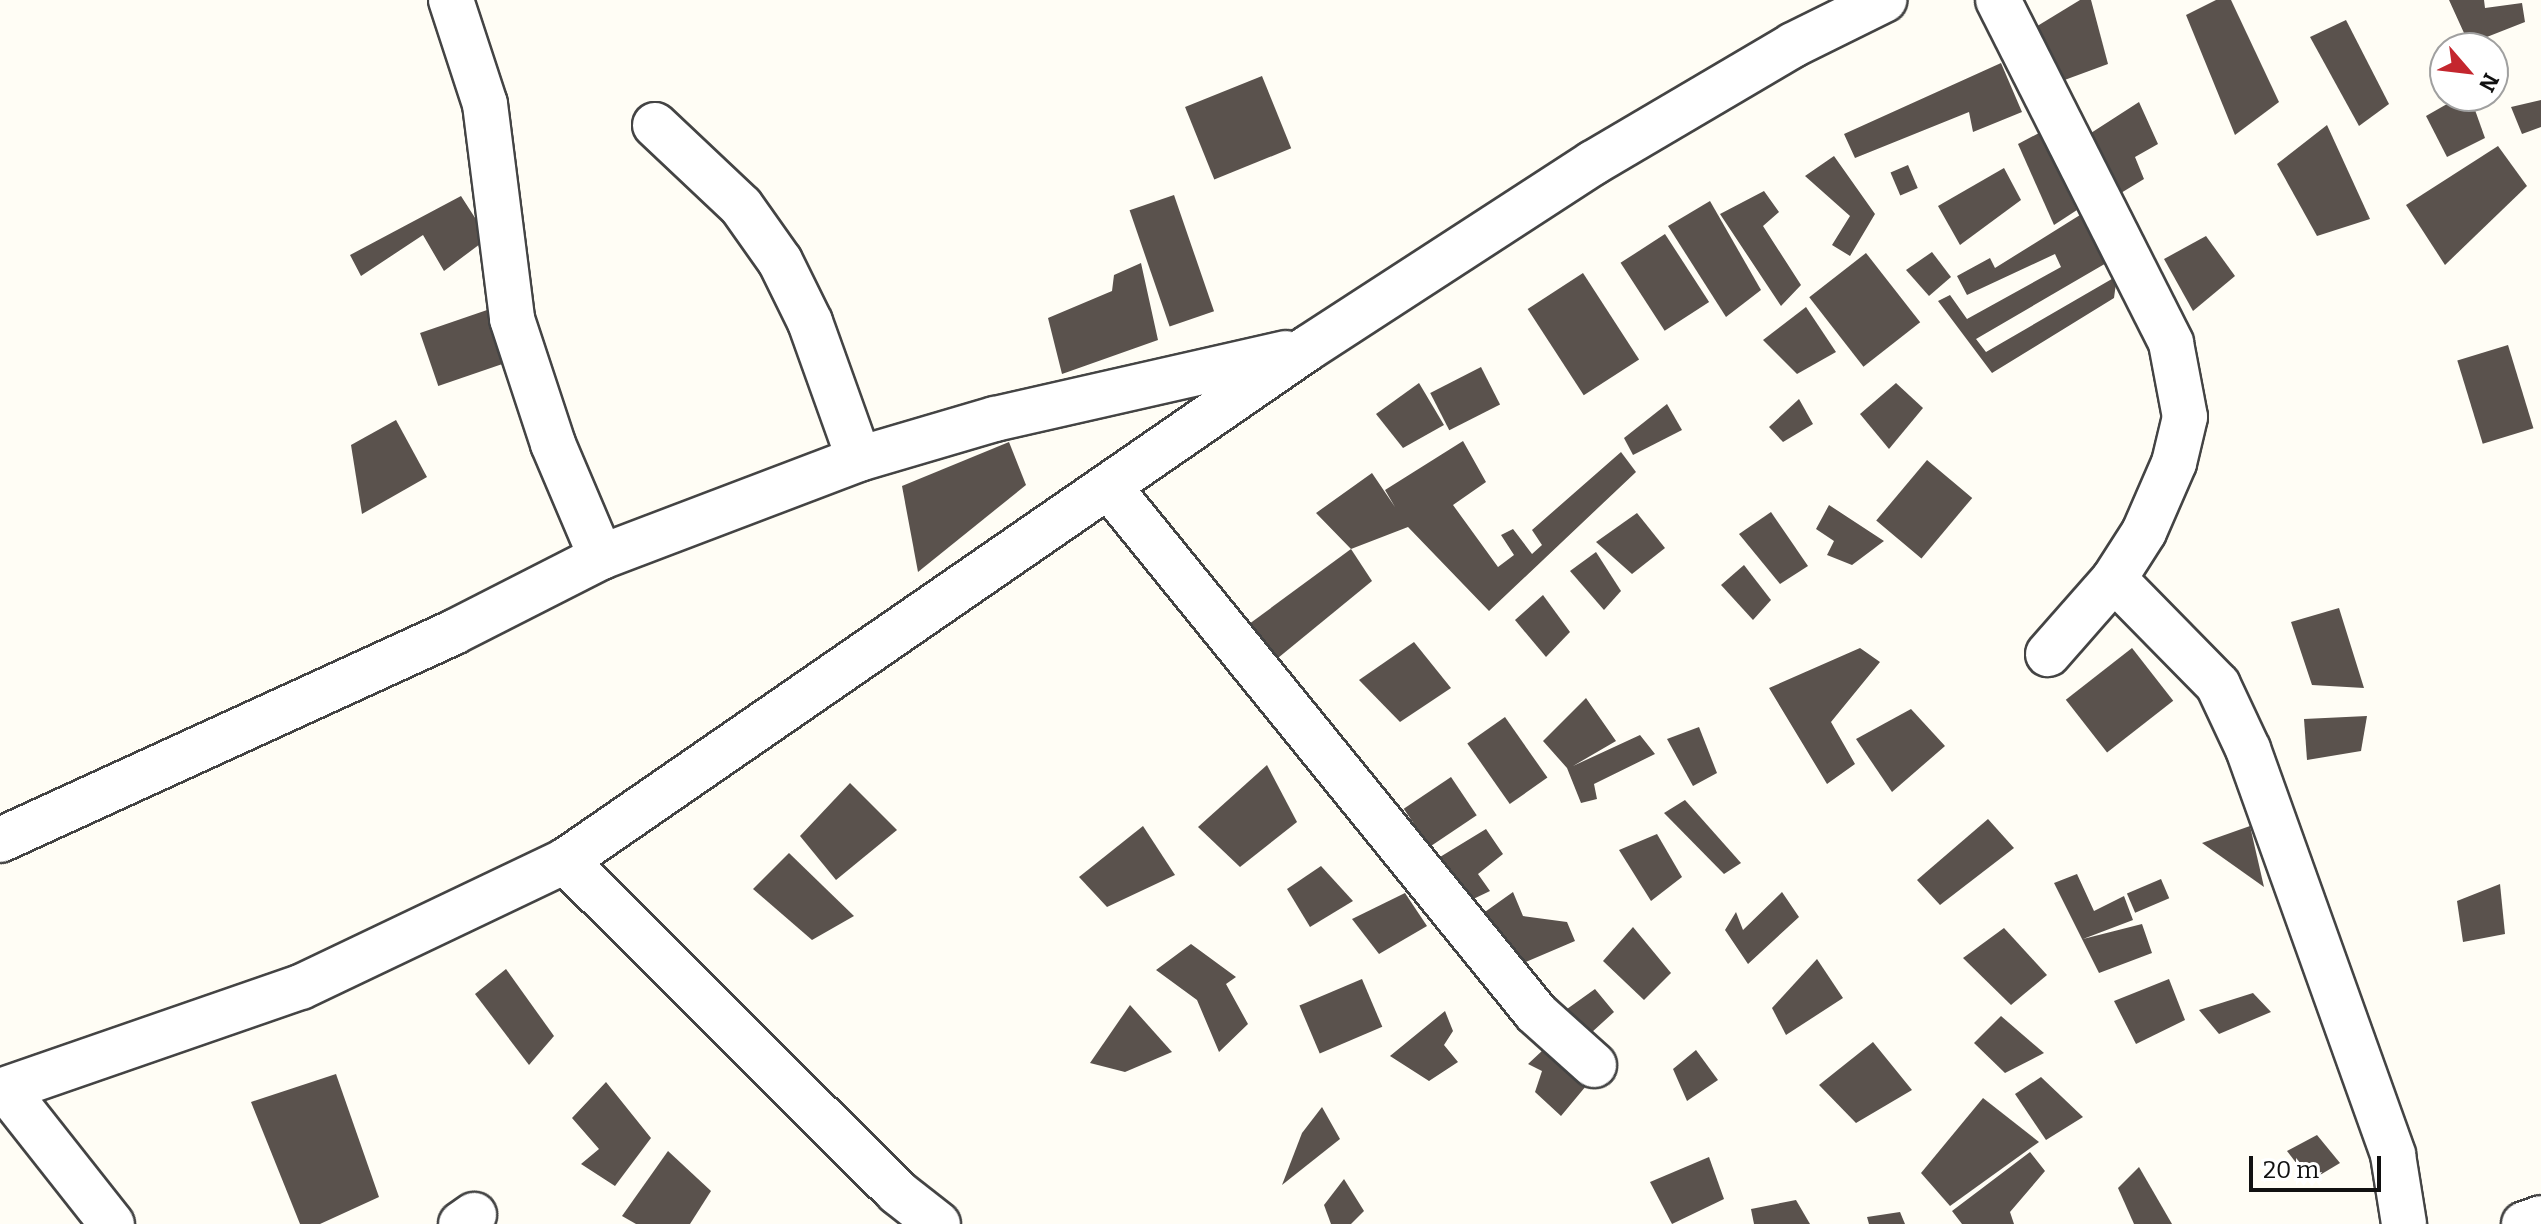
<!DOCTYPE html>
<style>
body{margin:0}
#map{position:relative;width:2541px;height:1224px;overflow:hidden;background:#fffdf5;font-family:Bitter,serif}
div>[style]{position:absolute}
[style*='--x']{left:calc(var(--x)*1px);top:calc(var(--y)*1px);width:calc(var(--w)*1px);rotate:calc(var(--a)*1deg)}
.building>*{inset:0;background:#5a524d;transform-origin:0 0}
.roads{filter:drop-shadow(2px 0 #444) drop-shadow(-2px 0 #444) drop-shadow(0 2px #444) drop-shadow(0 -2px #444)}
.minor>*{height:44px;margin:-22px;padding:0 22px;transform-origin:22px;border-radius:22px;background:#fff}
span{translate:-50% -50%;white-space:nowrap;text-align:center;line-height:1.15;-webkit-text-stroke:8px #fff;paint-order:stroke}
.north{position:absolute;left:2429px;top:32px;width:80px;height:80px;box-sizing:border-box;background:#fff;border:2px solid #a0a0a0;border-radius:50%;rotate:118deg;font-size:22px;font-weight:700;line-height:32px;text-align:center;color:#111}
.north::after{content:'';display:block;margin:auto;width:28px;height:36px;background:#c4262e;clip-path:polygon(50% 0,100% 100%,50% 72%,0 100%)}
.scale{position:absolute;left:2249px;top:1156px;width:132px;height:36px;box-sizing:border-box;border:4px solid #111;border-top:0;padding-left:10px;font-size:24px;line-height:28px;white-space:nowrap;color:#111;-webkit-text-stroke:6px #fff;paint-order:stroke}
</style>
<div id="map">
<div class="building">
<i style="clip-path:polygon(2080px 0,2091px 0,2108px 64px,2051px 85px,2029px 31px)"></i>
<i style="clip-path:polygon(2216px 0,2231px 0,2279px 102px,2235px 135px,2186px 15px)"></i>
<i style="clip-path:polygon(2449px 0,2484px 0,2485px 8px,2522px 3px,2525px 22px,2469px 44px)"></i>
<i style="clip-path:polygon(2346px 20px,2389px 104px,2359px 126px,2310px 37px)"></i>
<i style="clip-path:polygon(2001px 63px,2022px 112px,1973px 132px,1969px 112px,1855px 158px,1844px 134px)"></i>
<i style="left:1262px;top:76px;width:78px;height:83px;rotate:68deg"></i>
<i style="clip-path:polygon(2461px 96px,2470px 96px,2485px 138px,2447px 157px,2426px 116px)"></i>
<i style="clip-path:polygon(2541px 100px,2541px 127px,2522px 134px,2511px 107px)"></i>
<i style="clip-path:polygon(2139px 102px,2158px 144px,2135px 157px,2144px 179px,2111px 199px,2077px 142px)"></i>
<i style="clip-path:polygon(2327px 125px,2370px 219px,2317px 236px,2277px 164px)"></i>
<i style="clip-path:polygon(2039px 133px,2077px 210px,2054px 225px,2018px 144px)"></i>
<i style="clip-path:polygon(2498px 146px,2527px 186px,2445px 265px,2406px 205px)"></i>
<i style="clip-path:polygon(1834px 156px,1875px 214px,1850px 256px,1832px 245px,1850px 216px,1805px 176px)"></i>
<i style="left:1908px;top:165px;width:25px;height:19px;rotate:67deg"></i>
<i style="clip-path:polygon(2004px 168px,2021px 200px,1960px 245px,1938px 206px)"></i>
<i style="clip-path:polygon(1764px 191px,1779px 212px,1763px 226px,1801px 285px,1781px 306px,1720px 214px)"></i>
<i style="left:1174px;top:195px;width:123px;height:47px;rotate:71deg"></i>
<i style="clip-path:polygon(461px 196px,488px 238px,444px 271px,423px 235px,361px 276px,350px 255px)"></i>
<i style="clip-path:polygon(1710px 201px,1761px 290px,1726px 317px,1668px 226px)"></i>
<i style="clip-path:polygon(2080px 215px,2108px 262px,1976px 339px,1986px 352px,2117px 276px,2114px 298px,1992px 373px,1938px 301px,1950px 295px,1967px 319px,2061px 267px,2055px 254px,1967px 295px,1957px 276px,1990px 258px,1995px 268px)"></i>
<i style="left:1665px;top:234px;width:81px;height:53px;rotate:57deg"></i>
<i style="clip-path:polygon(2206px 236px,2235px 276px,2193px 311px,2164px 259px)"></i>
<i style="clip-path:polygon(1932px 252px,1951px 277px,1929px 296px,1906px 270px)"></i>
<i style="left:1866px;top:253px;width:88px;height:72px;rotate:52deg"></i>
<i style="clip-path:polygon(1141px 263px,1158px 340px,1062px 374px,1048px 318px,1112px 291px,1114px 275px)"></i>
<i style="left:1583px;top:273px;width:103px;height:66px;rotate:57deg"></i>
<i style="clip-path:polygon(1806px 307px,1836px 352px,1797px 374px,1763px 340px)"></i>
<i style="left:490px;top:309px;width:56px;height:74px;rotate:71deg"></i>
<i style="left:2508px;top:345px;width:87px;height:53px;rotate:73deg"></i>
<i style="left:1481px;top:367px;width:42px;height:57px;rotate:63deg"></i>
<i style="clip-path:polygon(1419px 383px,1444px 425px,1403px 448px,1376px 414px)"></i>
<i style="clip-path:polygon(1896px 383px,1923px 408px,1889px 449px,1860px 414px)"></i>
<i style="clip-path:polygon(1799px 399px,1813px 424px,1783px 442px,1769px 427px)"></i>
<i style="clip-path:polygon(1667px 404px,1682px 430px,1633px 455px,1624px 438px)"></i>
<i style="clip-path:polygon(396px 420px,427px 477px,362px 514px,351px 445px)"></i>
<i style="clip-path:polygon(1463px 441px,1486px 482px,1453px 505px,1498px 567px,1514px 555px,1501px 535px,1513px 529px,1532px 554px,1542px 545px,1532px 530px,1621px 452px,1636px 472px,1489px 611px,1408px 527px,1351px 549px,1316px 513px,1372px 473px,1395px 507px,1385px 490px)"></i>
<i style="clip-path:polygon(1009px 442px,1026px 485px,918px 572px,902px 486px)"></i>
<i style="left:1927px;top:460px;width:59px;height:79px;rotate:40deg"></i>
<i style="clip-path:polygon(1829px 505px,1884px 541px,1852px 565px,1827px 555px,1834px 541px,1816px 529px)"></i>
<i style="clip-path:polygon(1771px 512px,1808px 566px,1780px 584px,1739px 534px)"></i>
<i style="clip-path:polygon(1637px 513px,1665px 548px,1632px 574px,1596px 542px)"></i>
<i style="clip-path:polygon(1351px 549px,1372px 581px,1262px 671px,1245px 627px)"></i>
<i style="clip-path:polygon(1596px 552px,1621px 591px,1604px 610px,1570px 571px)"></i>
<i style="clip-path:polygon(1744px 565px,1771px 600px,1753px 620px,1721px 585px)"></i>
<i style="clip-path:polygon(1543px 595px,1570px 632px,1546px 657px,1515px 620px)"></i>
<i style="clip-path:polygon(2339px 608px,2364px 688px,2312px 685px,2291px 622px)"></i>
<i style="clip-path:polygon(1414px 642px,1451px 688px,1400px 722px,1359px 680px)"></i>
<i style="clip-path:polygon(1860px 648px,1880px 662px,1831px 722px,1855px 764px,1827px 784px,1769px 688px)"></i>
<i style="left:2132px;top:648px;width:67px;height:84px;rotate:52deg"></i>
<i style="clip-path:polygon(1586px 698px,1616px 741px,1573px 766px,1640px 735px,1655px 754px,1594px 784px,1597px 799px,1581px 803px,1567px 768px,1543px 741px)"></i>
<i style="clip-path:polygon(1911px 709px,1945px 746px,1892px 792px,1856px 739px)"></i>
<i style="clip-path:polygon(2367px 716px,2361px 751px,2307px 760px,2304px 719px)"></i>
<i style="left:1505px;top:717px;width:74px;height:46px;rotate:55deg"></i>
<i style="clip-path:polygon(1699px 727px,1717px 773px,1693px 786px,1667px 739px)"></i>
<i style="clip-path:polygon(1267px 765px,1297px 822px,1240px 867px,1198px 827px)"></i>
<i style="left:1451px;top:777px;width:46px;height:57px;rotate:56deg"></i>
<i style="clip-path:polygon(850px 783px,897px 830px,836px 880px,800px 836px)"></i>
<i style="clip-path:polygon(1685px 800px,1741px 863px,1724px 874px,1664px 813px)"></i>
<i style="clip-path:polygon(1988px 819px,2014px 848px,1940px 905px,1917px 880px)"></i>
<i style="clip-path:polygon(1143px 826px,1175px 875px,1107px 907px,1079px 877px)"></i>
<i style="clip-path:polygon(2250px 826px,2264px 887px,2202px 843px)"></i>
<i style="clip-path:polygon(1486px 829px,1503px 854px,1478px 874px,1490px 891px,1467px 902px,1440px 857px)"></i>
<i style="clip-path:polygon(1657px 834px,1682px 877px,1651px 901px,1619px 850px)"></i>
<i style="clip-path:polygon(789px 853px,854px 916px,812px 940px,753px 889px)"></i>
<i style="clip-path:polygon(1321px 866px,1353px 901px,1310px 927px,1287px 889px)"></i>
<i style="clip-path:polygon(2077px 874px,2094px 911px,2124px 896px,2133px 920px,2083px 939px,2142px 924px,2152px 953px,2099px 973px,2054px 883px)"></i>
<i style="left:2161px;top:879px;width:21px;height:37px;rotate:67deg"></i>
<i style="clip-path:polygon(2500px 884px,2505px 934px,2463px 942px,2457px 901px)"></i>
<i style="clip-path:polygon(1513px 892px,1523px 916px,1567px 922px,1575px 941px,1519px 965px,1475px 919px)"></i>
<i style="clip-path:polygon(1782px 892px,1799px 917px,1748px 964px,1725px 930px,1736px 912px,1743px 930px)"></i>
<i style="clip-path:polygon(1405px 893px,1427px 926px,1379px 954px,1352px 919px)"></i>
<i style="clip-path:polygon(1633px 927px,1671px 973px,1644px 1000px,1603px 961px)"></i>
<i style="clip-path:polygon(2004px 928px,2047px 975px,2011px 1005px,1963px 958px)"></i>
<i style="clip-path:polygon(1191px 944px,1236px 977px,1226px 984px,1248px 1024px,1219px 1052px,1197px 1000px,1156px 970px)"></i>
<i style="clip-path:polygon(1817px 959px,1843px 998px,1786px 1035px,1772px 1008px)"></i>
<i style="clip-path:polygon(506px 969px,554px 1036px,529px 1065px,475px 994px)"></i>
<i style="left:1362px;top:979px;width:52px;height:68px;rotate:67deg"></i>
<i style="clip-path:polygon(2169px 979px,2185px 1020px,2136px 1044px,2114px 1001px)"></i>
<i style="clip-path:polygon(1547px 989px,1567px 1009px,1595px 989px,1614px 1012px,1580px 1043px,1533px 1004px)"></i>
<i style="clip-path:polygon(2253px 993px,2271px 1012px,2219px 1034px,2199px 1010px)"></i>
<i style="clip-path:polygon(1130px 1005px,1172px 1052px,1125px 1072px,1090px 1063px)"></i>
<i style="clip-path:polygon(1445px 1011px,1453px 1031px,1444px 1045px,1458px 1062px,1429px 1081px,1390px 1056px)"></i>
<i style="clip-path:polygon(2001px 1016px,2044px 1053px,2005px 1073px,1974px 1043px)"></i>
<i style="clip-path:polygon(1873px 1042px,1912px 1090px,1856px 1123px,1819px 1085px)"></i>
<i style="clip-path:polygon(1543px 1050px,1586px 1086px,1561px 1116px,1535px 1092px,1542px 1071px,1528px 1064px)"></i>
<i style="clip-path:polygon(1696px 1050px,1718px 1080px,1687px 1101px,1673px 1069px)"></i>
<i style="clip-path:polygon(336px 1074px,379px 1197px,320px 1224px,300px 1224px,251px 1102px)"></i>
<i style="clip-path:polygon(2041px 1077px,2083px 1117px,2046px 1140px,2015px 1094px)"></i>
<i style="clip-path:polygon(606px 1082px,651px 1138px,615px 1186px,581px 1164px,599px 1149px,572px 1118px)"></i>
<i style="clip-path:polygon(1983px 1098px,2039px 1142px,1950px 1206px,1921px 1173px)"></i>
<i style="clip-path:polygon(1322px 1107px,1340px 1139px,1282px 1185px,1302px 1133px)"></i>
<i style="clip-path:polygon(2317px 1135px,2340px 1163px,2310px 1181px,2287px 1151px)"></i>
<i style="clip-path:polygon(668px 1151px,711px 1191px,690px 1224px,636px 1224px,622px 1216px)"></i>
<i style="clip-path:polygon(2030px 1152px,2045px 1171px,2010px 1212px,2014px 1224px,1962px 1224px,1952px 1211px)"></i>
<i style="clip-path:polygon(1709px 1157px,1724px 1199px,1672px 1224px,1650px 1182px)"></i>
<i style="clip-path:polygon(2139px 1167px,2172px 1224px,2134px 1224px,2118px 1188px)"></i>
<i style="clip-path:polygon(1344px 1179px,1364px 1211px,1351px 1224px,1331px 1224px,1324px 1205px)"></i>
<i style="clip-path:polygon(1796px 1200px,1810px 1224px,1754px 1224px,1751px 1209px)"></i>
<i style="clip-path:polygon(1900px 1212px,1905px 1224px,1869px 1224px,1867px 1217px)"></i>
</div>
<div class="roads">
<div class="minor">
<i style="--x:451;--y:0;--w:109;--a:71.9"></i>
<i style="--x:485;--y:104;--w:217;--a:82.8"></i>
<i style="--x:512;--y:319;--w:132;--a:71.8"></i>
<i style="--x:553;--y:444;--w:123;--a:67"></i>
<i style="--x:1998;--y:0;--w:384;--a:63.2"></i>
<i style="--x:2171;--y:343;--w:75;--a:79.3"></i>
<i style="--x:2185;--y:417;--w:47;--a:103.4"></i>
<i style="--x:2174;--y:463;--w:75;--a:113.5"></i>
<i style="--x:2144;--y:532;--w:56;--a:122.6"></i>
<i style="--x:2114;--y:579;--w:100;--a:131.3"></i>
<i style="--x:655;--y:125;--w:118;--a:43.3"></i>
<i style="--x:741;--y:206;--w:67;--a:54.7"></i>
<i style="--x:780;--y:261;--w:68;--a:63.8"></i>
<i style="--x:810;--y:322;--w:145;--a:70.3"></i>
<i style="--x:1109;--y:487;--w:677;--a:50.93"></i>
<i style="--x:1536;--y:1013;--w:78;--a:41.9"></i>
<i style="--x:2114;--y:579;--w:148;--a:45.5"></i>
<i style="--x:2218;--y:685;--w:71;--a:64.9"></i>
<i style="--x:2248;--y:749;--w:431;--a:70.3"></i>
<i style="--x:2393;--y:1155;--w:70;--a:80.9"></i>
<i style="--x:0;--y:840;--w:499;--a:-24.6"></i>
<i style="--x:454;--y:632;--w:165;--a:-27"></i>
<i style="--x:601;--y:557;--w:276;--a:-20.8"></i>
<i style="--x:859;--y:459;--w:142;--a:-16.4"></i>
<i style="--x:995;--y:419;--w:298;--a:-12.8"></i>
<i style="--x:565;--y:861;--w:469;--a:44.9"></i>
<i style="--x:897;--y:1192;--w:52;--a:38"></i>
<i style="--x:6;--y:1090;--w:171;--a:51.7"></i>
<i style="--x:0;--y:1091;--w:318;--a:-19.1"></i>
<i style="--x:301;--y:987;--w:293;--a:-25.5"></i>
<i style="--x:565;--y:861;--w:903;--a:-34.62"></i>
<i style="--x:1308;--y:348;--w:340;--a:-33"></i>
<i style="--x:1593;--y:163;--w:232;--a:-30.5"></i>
<i style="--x:1793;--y:45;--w:102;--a:-26.3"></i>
<i style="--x:461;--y:1224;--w:16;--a:-35"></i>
<i style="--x:2524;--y:1224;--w:18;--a:-19"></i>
</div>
</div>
<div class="north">N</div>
<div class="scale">20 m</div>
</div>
